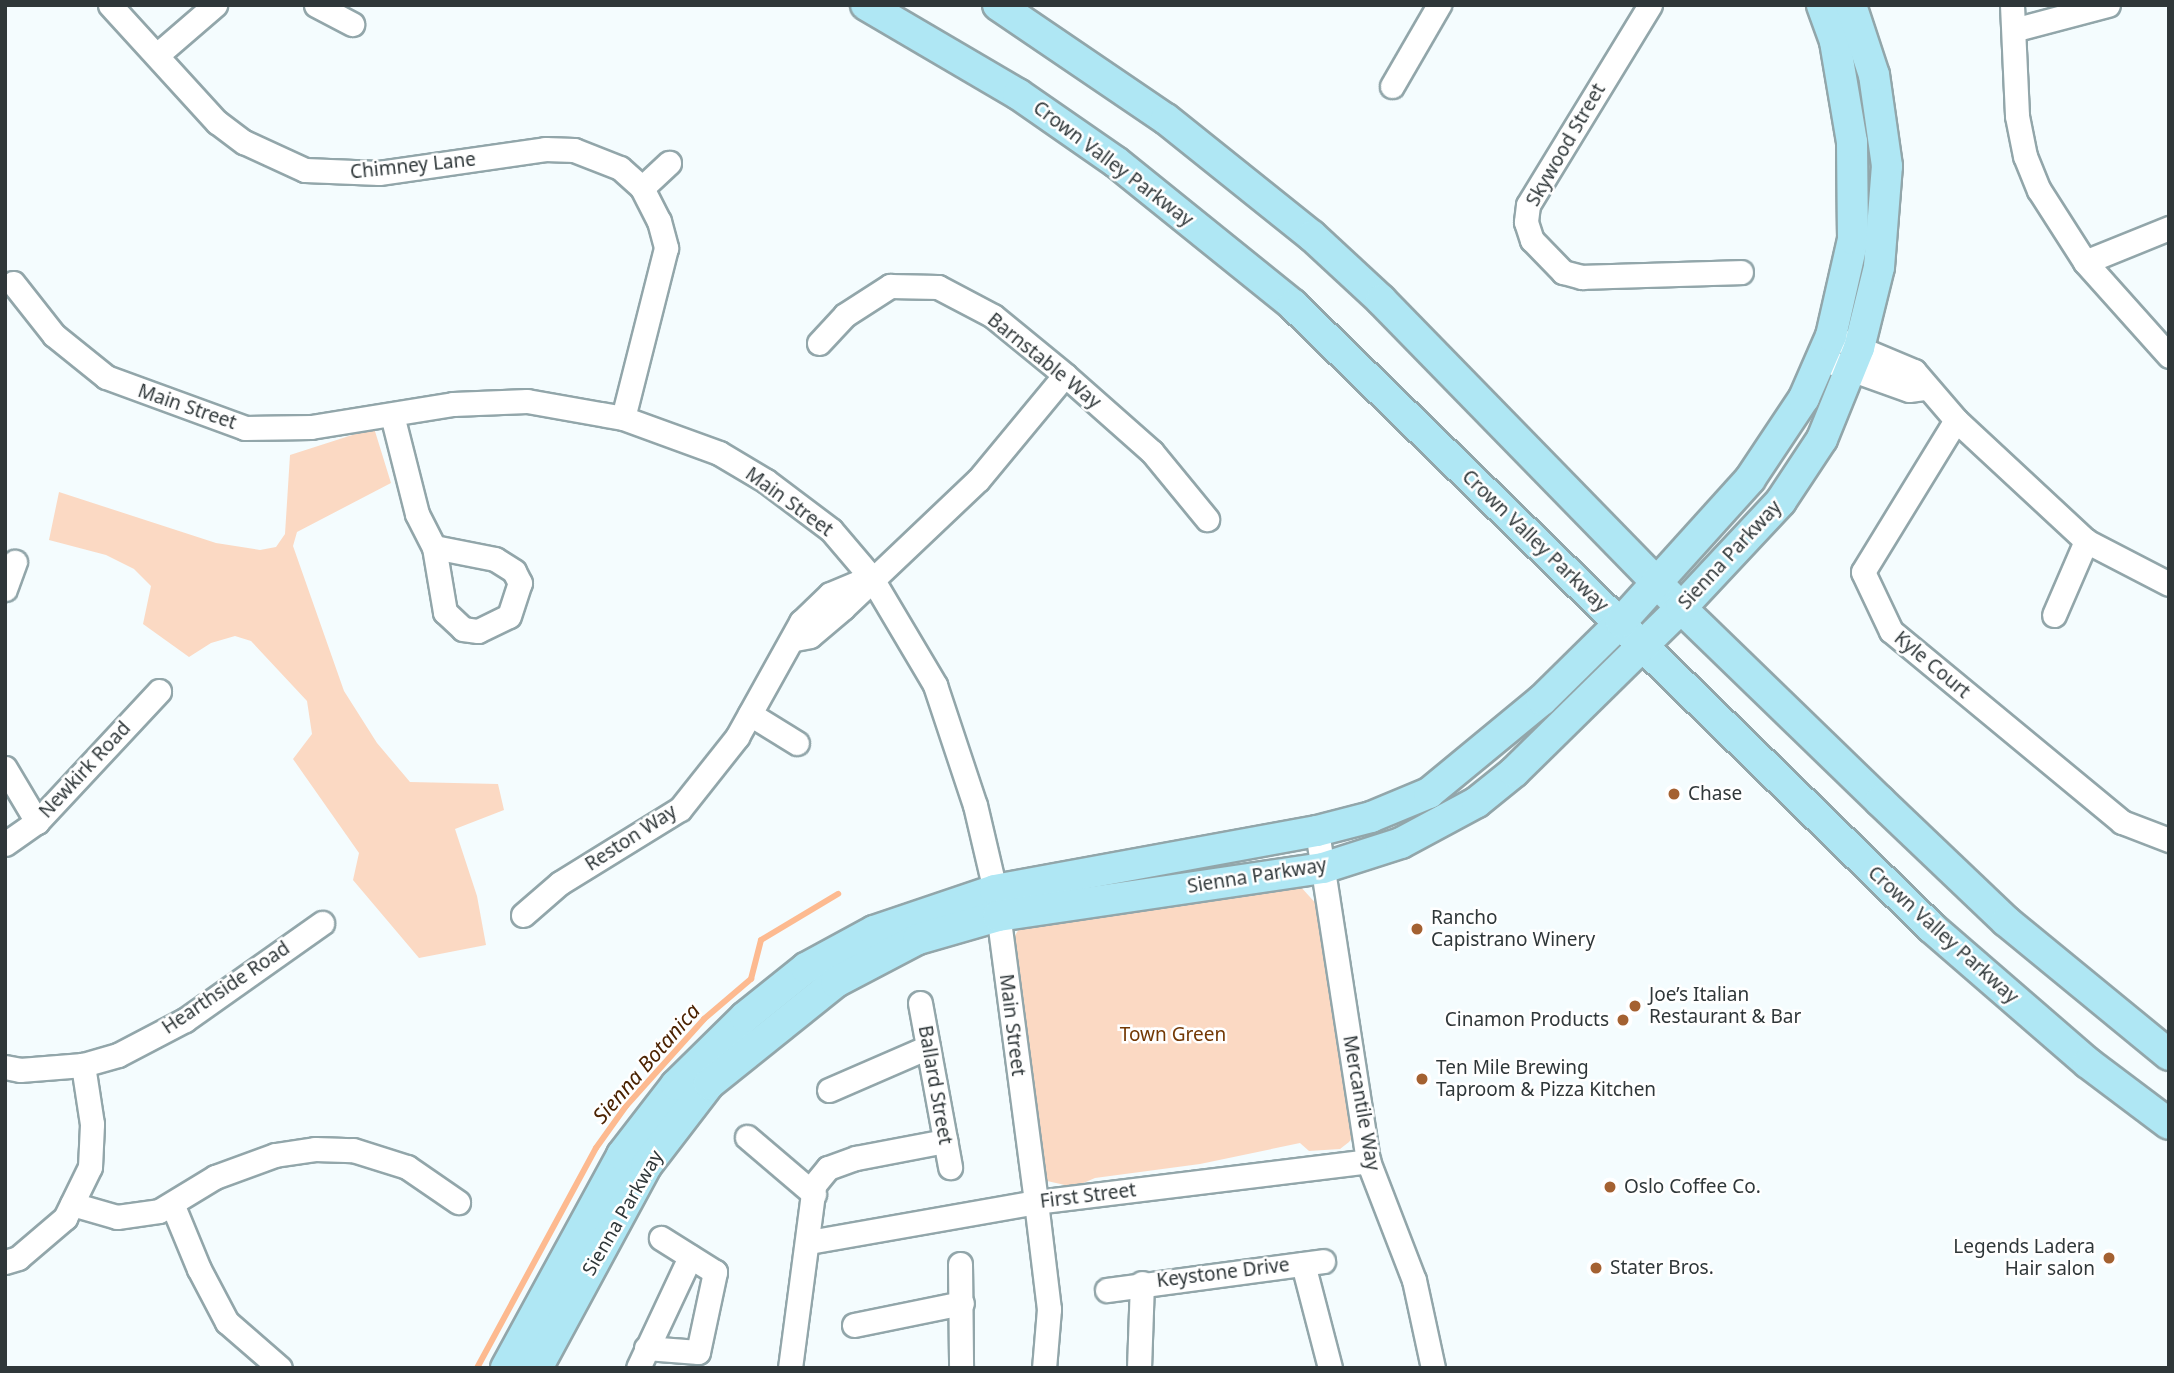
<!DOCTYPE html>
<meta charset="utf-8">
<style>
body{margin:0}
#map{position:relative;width:2174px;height:1373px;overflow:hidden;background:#f4fcfe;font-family:"Noto Sans",sans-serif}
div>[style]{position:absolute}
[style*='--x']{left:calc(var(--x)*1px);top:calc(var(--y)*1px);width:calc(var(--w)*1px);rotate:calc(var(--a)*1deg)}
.green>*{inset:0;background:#fbd9c3}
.stream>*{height:6px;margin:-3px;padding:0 3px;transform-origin:3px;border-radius:3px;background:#fdba90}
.roads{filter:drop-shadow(2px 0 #92a6aa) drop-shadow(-2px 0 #92a6aa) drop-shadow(0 2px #92a6aa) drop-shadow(0 -2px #92a6aa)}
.minor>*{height:23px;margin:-11.5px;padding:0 11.5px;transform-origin:11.5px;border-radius:11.5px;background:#fff}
.major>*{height:30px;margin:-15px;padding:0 15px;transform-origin:15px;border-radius:15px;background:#afe7f4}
.dots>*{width:19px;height:19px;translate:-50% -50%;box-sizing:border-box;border:4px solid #fff;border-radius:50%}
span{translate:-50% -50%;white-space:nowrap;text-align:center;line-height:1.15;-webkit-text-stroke:5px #fff;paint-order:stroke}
.street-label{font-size:19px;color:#2f3739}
.poi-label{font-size:19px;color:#2f3739}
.left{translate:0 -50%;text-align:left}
.right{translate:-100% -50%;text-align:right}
.park-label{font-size:19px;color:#733804}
.water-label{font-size:21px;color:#4b2201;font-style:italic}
.frame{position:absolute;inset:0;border:7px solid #2f3739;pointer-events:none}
</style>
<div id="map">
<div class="green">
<i style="clip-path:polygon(374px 428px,391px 483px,297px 532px,293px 546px,344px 691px,377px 743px,410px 782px,498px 784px,504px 810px,455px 829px,477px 896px,486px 945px,419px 958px,353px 880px,359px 853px,293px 759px,312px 734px,307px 701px,251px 641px,235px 636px,211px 643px,189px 657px,143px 624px,151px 586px,134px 569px,106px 555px,49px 540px,59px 492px,216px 543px,260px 550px,276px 547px,285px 534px,290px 455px)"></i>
<i style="clip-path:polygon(1300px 886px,1319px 907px,1354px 1135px,1349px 1142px,1340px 1149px,1309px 1151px,1300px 1143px,1200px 1164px,1095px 1178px,1074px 1187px,1047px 1181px,1039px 1172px,1009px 946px,1020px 927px)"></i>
</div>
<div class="stream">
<i style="--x:477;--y:1368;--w:250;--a:-61.6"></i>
<i style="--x:596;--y:1148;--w:52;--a:-54.5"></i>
<i style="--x:626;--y:1106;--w:117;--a:-48.1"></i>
<i style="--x:704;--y:1019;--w:62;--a:-40.4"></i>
<i style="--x:751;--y:979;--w:40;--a:-75.6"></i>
<i style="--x:761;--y:940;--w:90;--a:-30.9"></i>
</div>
<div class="roads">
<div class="minor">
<i style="--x:110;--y:5;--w:159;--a:47.6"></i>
<i style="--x:217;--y:122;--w:34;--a:37"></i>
<i style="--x:244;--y:142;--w:67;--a:24.7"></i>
<i style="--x:305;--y:170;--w:74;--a:2.3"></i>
<i style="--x:379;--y:173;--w:168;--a:-8.2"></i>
<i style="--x:545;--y:149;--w:29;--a:2"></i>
<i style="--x:574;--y:150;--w:49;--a:21.4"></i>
<i style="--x:620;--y:168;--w:30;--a:42"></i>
<i style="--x:642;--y:188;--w:37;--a:63"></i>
<i style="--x:659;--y:221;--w:28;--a:75"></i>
<i style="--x:666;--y:248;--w:175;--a:104.2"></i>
<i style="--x:316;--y:5;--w:41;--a:27.8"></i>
<i style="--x:1650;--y:5;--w:234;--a:121.4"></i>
<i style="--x:1528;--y:205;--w:17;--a:97"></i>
<i style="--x:1526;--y:222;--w:19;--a:72"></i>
<i style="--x:1532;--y:240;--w:45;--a:45.9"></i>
<i style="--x:1563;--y:272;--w:20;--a:15"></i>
<i style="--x:1582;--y:277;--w:159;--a:-1.8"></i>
<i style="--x:2012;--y:5;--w:111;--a:87.4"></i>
<i style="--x:2017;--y:116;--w:41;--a:78.7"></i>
<i style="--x:2025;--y:156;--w:37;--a:68"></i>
<i style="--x:2039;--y:190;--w:85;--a:57.4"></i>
<i style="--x:2085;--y:262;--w:126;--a:48.2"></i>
<i style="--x:2017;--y:29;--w:94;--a:-14.8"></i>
<i style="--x:157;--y:55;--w:77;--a:-40.8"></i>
<i style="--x:1392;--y:86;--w:94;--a:-59.9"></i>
<i style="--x:642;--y:188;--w:37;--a:-43"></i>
<i style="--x:2085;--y:262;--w:91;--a:-22"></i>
<i style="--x:13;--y:283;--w:66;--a:51.7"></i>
<i style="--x:54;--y:335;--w:67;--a:38.9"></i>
<i style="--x:106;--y:377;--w:148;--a:20.1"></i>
<i style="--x:245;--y:428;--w:66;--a:-0.9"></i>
<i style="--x:311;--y:427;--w:144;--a:-9.2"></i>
<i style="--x:453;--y:404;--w:74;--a:-2.3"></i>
<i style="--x:527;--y:401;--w:97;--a:10"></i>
<i style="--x:623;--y:418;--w:102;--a:20"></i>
<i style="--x:719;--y:453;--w:55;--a:30.8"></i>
<i style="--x:766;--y:481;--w:81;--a:37"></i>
<i style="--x:831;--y:530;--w:62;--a:49.6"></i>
<i style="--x:871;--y:577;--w:126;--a:59.3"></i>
<i style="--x:935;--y:685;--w:126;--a:71.6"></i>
<i style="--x:975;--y:805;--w:87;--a:76.8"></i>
<i style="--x:995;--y:890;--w:315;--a:82.5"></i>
<i style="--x:1036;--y:1202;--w:108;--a:83.1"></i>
<i style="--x:1049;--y:1309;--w:59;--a:94.8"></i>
<i style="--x:1845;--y:342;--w:75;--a:22.8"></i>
<i style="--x:1914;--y:371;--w:65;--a:49.4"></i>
<i style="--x:1956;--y:420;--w:178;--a:42.9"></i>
<i style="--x:2086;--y:541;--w:93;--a:27.4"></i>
<i style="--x:819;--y:343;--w:38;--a:-47"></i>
<i style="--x:845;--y:315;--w:54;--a:-32.8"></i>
<i style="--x:890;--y:286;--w:48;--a:1.2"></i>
<i style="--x:938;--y:287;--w:62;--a:27.8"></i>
<i style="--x:993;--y:316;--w:93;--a:39.3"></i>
<i style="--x:1065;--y:375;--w:116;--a:41.5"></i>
<i style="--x:1152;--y:452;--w:87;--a:50.6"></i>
<i style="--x:1822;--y:359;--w:92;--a:19.6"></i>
<i style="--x:1909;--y:390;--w:17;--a:-7"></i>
<i style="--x:392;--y:415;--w:102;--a:75.8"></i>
<i style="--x:417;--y:514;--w:37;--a:63"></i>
<i style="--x:434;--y:547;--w:66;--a:80.4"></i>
<i style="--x:445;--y:612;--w:25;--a:43"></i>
<i style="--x:463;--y:629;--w:15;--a:8"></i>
<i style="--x:478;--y:631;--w:34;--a:-26"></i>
<i style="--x:509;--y:616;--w:35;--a:-72"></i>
<i style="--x:520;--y:583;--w:13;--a:-117"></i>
<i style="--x:514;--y:571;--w:22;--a:-148"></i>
<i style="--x:495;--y:559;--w:62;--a:-168.9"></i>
<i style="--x:1956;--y:420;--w:178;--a:121.5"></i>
<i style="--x:1863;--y:572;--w:65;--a:64.6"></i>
<i style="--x:1891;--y:631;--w:300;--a:39.6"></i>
<i style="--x:2122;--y:822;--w:50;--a:21"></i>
<i style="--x:5;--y:589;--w:29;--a:-70"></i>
<i style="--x:2054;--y:615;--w:81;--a:-66.6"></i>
<i style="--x:795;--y:639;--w:15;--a:-11"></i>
<i style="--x:810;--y:636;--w:43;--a:-40.3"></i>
<i style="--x:843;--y:608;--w:186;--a:-43.5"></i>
<i style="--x:978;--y:480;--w:136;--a:-50.4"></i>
<i style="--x:750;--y:714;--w:55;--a:31.7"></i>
<i style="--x:5;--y:768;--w:63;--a:59.3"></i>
<i style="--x:1317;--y:831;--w:334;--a:81.2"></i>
<i style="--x:1368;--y:1161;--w:128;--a:68.9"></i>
<i style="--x:1414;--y:1280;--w:90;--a:77.8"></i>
<i style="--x:5;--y:844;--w:39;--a:-35"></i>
<i style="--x:37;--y:822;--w:179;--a:-47"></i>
<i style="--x:523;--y:915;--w:49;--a:-40.9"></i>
<i style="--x:560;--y:883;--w:141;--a:-31.7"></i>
<i style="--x:680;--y:809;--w:92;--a:-51.6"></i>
<i style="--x:737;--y:737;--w:132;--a:-60.9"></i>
<i style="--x:801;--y:622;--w:40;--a:-44"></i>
<i style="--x:830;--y:594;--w:44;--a:-22.5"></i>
<i style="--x:920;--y:1003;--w:167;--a:79.6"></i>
<i style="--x:5;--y:1067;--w:15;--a:11"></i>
<i style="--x:20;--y:1070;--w:63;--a:-4.5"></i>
<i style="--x:83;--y:1065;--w:36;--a:-16"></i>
<i style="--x:118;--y:1055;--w:76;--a:-27.6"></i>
<i style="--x:185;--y:1020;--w:168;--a:-35.3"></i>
<i style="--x:829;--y:1090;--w:108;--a:-23.5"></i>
<i style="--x:747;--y:1137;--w:88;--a:40.4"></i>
<i style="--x:72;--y:1204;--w:47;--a:16.1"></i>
<i style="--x:117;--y:1217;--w:42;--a:-8.1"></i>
<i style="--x:159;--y:1211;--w:66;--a:-31.3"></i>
<i style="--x:215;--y:1177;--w:64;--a:-20.1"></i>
<i style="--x:275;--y:1155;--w:40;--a:-8.5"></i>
<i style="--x:315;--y:1149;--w:38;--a:2"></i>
<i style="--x:353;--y:1150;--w:57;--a:17.5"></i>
<i style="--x:407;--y:1167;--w:62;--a:34.5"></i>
<i style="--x:173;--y:1206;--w:68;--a:67.6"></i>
<i style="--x:199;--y:1269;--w:60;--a:62.2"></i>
<i style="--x:227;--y:1322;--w:70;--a:41"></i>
<i style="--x:809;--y:1242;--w:230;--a:-10"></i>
<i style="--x:1036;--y:1202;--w:335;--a:-7"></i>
<i style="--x:5;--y:1262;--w:14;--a:-17"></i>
<i style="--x:18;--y:1258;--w:62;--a:-40.4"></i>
<i style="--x:65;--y:1218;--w:57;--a:-63.9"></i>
<i style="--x:90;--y:1167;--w:43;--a:-87.3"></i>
<i style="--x:92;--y:1124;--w:60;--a:-98.7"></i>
<i style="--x:960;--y:1264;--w:104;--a:89.4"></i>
<i style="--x:1303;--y:1264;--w:107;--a:75.4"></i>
<i style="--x:1107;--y:1290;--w:218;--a:-7.6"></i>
<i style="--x:854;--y:1325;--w:110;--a:-11.5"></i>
<i style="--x:646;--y:1348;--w:52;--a:4.4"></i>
<i style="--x:698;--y:1352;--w:82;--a:-78"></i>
<i style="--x:715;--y:1272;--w:64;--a:-147.8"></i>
<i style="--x:638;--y:1368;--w:123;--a:-64.9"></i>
<i style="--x:790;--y:1368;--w:185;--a:-82.5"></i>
<i style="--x:814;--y:1185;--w:22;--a:-51"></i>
<i style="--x:828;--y:1168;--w:30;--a:-20"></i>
<i style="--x:856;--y:1158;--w:91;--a:-10.8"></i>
<i style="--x:1139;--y:1368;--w:85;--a:-88"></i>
</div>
<div class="major">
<i style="--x:866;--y:5;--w:176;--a:30.4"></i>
<i style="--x:1018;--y:94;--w:119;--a:34.8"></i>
<i style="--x:1116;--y:162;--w:228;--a:38.9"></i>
<i style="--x:1293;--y:305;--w:892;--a:44.27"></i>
<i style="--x:1932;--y:928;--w:206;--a:40.9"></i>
<i style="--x:2088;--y:1063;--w:101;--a:37"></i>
<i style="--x:998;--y:5;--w:203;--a:34.2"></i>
<i style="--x:1166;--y:119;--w:187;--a:38.7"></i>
<i style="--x:1312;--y:236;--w:94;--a:42.8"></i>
<i style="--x:1381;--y:300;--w:437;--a:45.7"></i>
<i style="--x:1686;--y:613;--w:270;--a:44.1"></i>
<i style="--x:1880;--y:801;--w:174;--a:43.6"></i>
<i style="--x:2006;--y:921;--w:211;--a:39.4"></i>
<i style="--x:506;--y:1368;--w:243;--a:-61.4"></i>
<i style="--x:622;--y:1155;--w:88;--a:-52.4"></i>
<i style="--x:676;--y:1085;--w:97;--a:-44.6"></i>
<i style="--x:745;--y:1017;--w:78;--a:-38.8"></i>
<i style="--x:806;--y:968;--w:77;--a:-28.6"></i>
<i style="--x:874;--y:931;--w:128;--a:-18.7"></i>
<i style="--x:995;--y:890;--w:327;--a:-10.4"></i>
<i style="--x:1317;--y:831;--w:56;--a:-14.5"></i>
<i style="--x:1371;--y:817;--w:63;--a:-22.5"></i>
<i style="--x:1429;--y:793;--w:146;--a:-39.5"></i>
<i style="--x:1542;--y:700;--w:111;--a:-44.6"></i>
<i style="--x:1621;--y:622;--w:193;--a:-47.9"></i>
<i style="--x:1750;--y:479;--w:97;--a:-56.3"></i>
<i style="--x:1804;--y:398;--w:68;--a:-66.5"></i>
<i style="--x:1831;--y:336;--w:99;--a:-77.2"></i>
<i style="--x:1853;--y:239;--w:97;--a:-90.6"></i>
<i style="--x:1852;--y:142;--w:102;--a:-99.6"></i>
<i style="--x:1835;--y:41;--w:38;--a:-110"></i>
<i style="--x:537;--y:1368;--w:230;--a:-61.6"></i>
<i style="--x:646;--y:1166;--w:103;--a:-52.5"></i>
<i style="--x:709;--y:1084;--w:163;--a:-38.8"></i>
<i style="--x:836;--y:982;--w:93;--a:-27.7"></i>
<i style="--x:918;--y:939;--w:83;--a:-16"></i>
<i style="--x:998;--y:916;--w:329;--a:-8.4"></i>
<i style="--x:1323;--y:868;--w:82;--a:-17.8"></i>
<i style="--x:1401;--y:843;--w:86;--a:-28.3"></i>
<i style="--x:1477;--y:802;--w:48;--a:-39"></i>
<i style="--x:1514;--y:772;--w:234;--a:-44.5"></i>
<i style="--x:1681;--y:608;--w:146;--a:-46.9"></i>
<i style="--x:1781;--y:501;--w:74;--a:-56.5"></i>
<i style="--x:1822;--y:439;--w:98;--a:-67.9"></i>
<i style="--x:1859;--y:348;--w:83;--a:-76.1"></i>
<i style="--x:1879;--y:267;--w:101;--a:-85.5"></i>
<i style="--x:1887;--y:166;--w:92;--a:-98.1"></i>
<i style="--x:1874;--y:75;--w:74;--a:-108.2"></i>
</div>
</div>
<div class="dots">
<i style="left:1674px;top:794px;background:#a46131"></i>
<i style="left:1417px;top:929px;background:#a46131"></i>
<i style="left:1635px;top:1006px;background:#a46131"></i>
<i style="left:1623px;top:1020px;background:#a46131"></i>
<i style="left:1422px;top:1079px;background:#a46131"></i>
<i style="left:1610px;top:1187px;background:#a46131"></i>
<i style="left:2109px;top:1258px;background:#a46131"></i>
<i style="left:1596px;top:1268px;background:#a46131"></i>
</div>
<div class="street-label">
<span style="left:1566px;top:145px;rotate:-60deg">Skywood Street</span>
<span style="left:1113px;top:164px;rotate:37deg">Crown Valley Parkway</span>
<span style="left:413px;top:166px;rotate:-6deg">Chimney Lane</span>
<span style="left:1044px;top:361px;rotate:39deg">Barnstable Way</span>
<span style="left:187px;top:407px;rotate:19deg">Main Street</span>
<span style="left:789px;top:502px;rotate:36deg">Main Street</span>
<span style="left:1535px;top:541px;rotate:44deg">Crown Valley Parkway</span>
<span style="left:1730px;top:555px;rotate:-47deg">Sienna Parkway</span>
<span style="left:1932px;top:665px;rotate:40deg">Kyle Court</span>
<span style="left:85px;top:770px;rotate:-47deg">Newkirk Road</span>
<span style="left:631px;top:838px;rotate:-33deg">Reston Way</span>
<span style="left:1257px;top:876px;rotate:-9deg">Sienna Parkway</span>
<span style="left:1943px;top:935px;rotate:42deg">Crown Valley Parkway</span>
<span style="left:226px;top:988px;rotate:-34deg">Hearthside Road</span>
<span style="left:1012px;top:1025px;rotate:83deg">Main Street</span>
<span style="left:935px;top:1085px;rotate:80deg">Ballard Street</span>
<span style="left:1361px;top:1103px;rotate:80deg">Mercantile Way</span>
<span style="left:1088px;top:1196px;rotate:-7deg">First Street</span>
<span style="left:623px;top:1213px;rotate:-60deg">Sienna Parkway</span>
<span style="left:1223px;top:1273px;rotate:-7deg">Keystone Drive</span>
</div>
<div class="poi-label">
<span class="left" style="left:1688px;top:794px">Chase</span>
<span class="left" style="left:1431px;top:929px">Rancho<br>Capistrano Winery</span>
<span class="left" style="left:1649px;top:1006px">Joe’s Italian<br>Restaurant &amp; Bar</span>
<span class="right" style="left:1609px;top:1020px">Cinamon Products</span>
<span class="left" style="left:1436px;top:1079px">Ten Mile Brewing<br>Taproom &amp; Pizza Kitchen</span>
<span class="left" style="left:1624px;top:1187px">Oslo Coffee Co.</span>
<span class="right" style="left:2095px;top:1258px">Legends Ladera<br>Hair salon</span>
<span class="left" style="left:1610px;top:1268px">Stater Bros.</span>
</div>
<div class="park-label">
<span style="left:1173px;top:1035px">Town Green</span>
</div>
<div class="water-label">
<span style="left:646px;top:1063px;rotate:-49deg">Sienna Botanica</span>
</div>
<div class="frame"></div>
</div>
